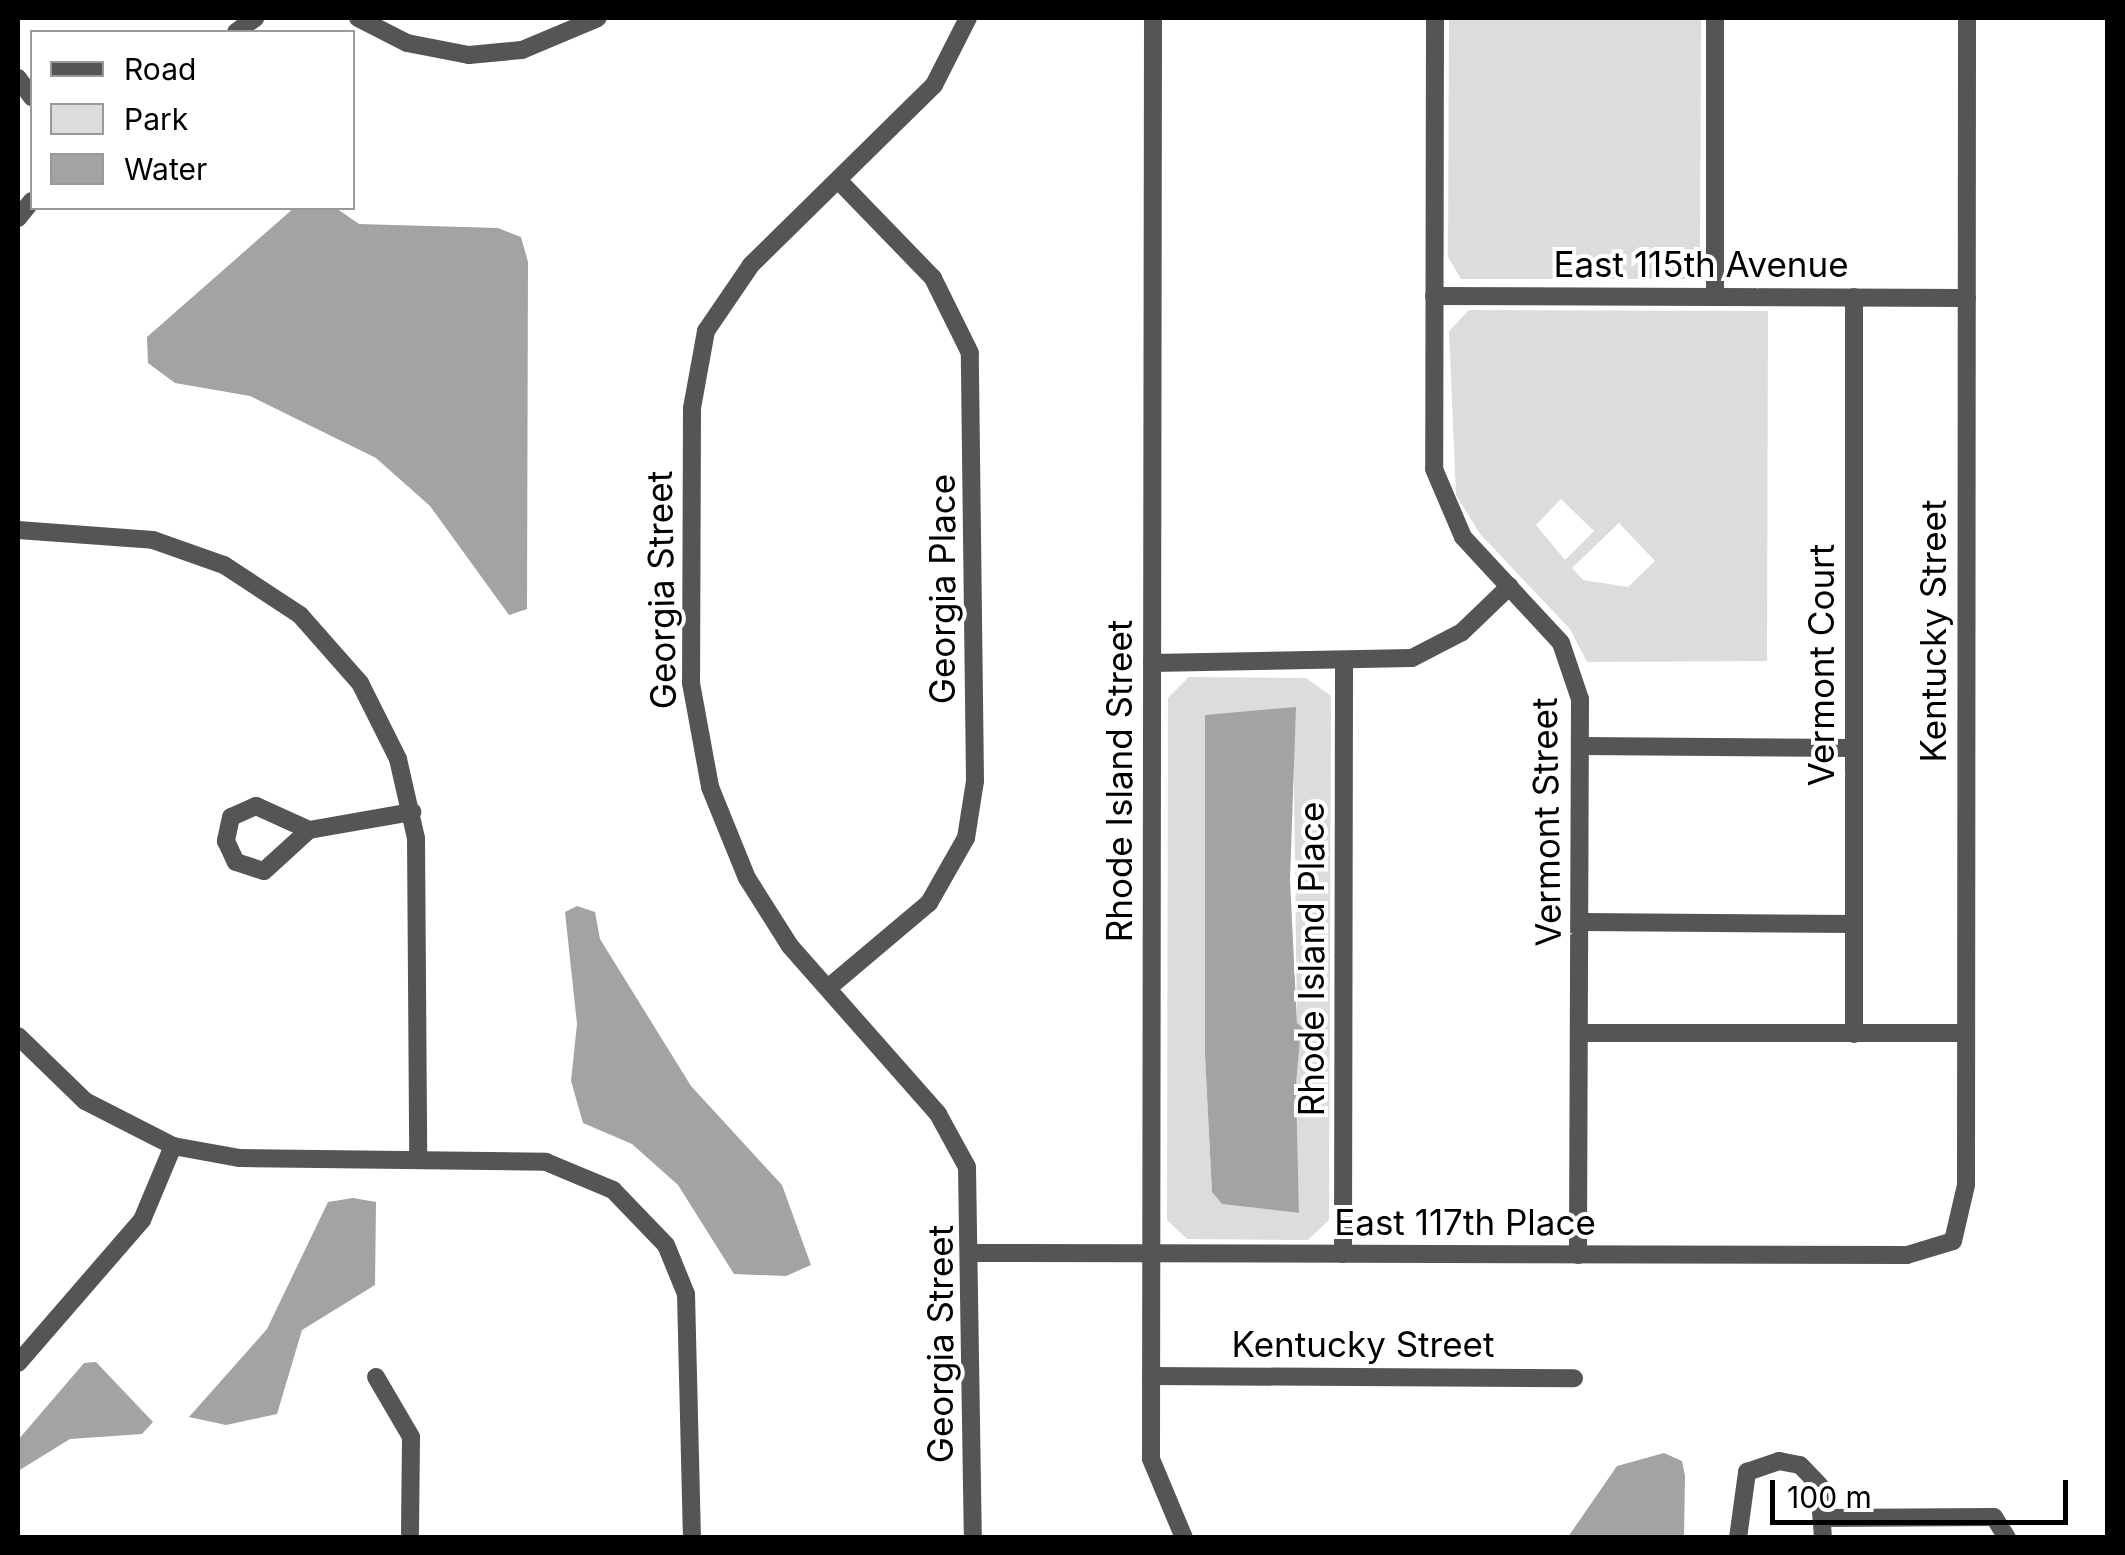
<!DOCTYPE html>
<style>
body{margin:0}
#map{position:relative;width:2125px;height:1555px;overflow:hidden;background:#fff;font-family:Inter,sans-serif}
div>[style]{position:absolute}
[style*='--x']{left:calc(var(--x)*1px);top:calc(var(--y)*1px);width:calc(var(--w)*1px);rotate:calc(var(--a)*1deg)}
.green>*{inset:0;background:#dcdcdc}
.water>*{inset:0;background:#a3a3a3}
.street>*{height:18px;margin:-9px;padding:0 9px;transform-origin:9px;border-radius:9px;background:#555}
span{translate:-50% -50%;white-space:nowrap;text-align:center;line-height:1.15;-webkit-text-stroke:8px #fff;paint-order:stroke}
.street-label{font-size:35px;color:#000}
.frame{position:absolute;inset:0;border:20px solid #000;pointer-events:none}
.legend{position:absolute;left:30px;top:30px;width:325px;height:180px;box-sizing:border-box;background:#fff;border:2px solid #999;margin:0;padding:12px 18px;list-style:none;font-size:30px;color:#000}
.legend li{display:flex;align-items:center;gap:20px;height:50px}
.legend b{width:50px;border:2px solid #999}
.scale{position:absolute;left:1770px;top:1480px;width:298px;height:45px;box-sizing:border-box;border:5px solid #000;border-top:0;padding-left:12px;font-size:30px;line-height:35px;white-space:nowrap;color:#000;-webkit-text-stroke:8px #fff;paint-order:stroke}
</style>
<div id="map">
<div class="green">
<i style="clip-path:polygon(1449px 18px,1701px 18px,1700px 259px,1689px 279px,1461px 279px,1448px 257px)"></i>
<i style="clip-path:polygon(evenodd,1469px 310px,1768px 311px,1767px 661px,1587px 662px,1570px 629px,1480px 534px,1456px 495px,1449px 331px,1469px 310px,1561px 499px,1594px 531px,1565px 560px,1536px 525px,1561px 499px,1469px 310px,1619px 523px,1655px 561px,1628px 587px,1583px 580px,1572px 568px,1619px 523px)"></i>
<i style="clip-path:polygon(evenodd,1189px 677px,1306px 678px,1331px 696px,1329px 1220px,1308px 1240px,1187px 1239px,1167px 1220px,1168px 698px,1189px 677px,1293px 709px,1297px 1023px,1309px 1035px,1300px 1038px,1296px 1085px,1299px 1213px,1222px 1204px,1212px 1192px,1205px 1055px,1205px 715px,1293px 709px)"></i>
</div>
<div class="water">
<i style="clip-path:polygon(294px 208px,336px 208px,359px 224px,498px 228px,521px 237px,528px 262px,527px 609px,509px 615px,430px 506px,376px 458px,250px 396px,175px 383px,148px 363px,147px 337px)"></i>
<i style="clip-path:polygon(1296px 707px,1290px 880px,1297px 1023px,1310px 1035px,1300px 1039px,1296px 1085px,1299px 1213px,1222px 1204px,1212px 1192px,1205px 1055px,1205px 715px)"></i>
<i style="clip-path:polygon(577px 906px,595px 912px,600px 939px,691px 1086px,782px 1185px,811px 1265px,786px 1276px,734px 1274px,678px 1185px,632px 1144px,583px 1123px,571px 1081px,577px 1024px,565px 912px)"></i>
<i style="clip-path:polygon(353px 1198px,376px 1202px,375px 1285px,302px 1330px,277px 1414px,226px 1425px,189px 1417px,267px 1329px,328px 1202px)"></i>
<i style="clip-path:polygon(96px 1362px,153px 1422px,142px 1434px,70px 1439px,18px 1471px,18px 1440px,84px 1363px)"></i>
<i style="clip-path:polygon(1664px 1453px,1682px 1461px,1685px 1476px,1684px 1537px,1568px 1537px,1617px 1466px)"></i>
</div>
<div class="street">
<i style="--x:358;--y:18;--w:55;--a:27"></i>
<i style="--x:407;--y:43;--w:63;--a:11"></i>
<i style="--x:469;--y:55;--w:53;--a:-5.4"></i>
<i style="--x:522;--y:50;--w:82;--a:-22.8"></i>
<i style="--x:968;--y:18;--w:75;--a:116.9"></i>
<i style="--x:934;--y:85;--w:257;--a:135.5"></i>
<i style="--x:751;--y:265;--w:80;--a:124.3"></i>
<i style="--x:706;--y:331;--w:78;--a:100.3"></i>
<i style="--x:692;--y:408;--w:275;--a:90.2"></i>
<i style="--x:691;--y:683;--w:106;--a:79.6"></i>
<i style="--x:710;--y:787;--w:98;--a:67.9"></i>
<i style="--x:747;--y:878;--w:80;--a:57.7"></i>
<i style="--x:790;--y:946;--w:224;--a:48.6"></i>
<i style="--x:938;--y:1114;--w:60;--a:61.3"></i>
<i style="--x:967;--y:1167;--w:371;--a:89.1"></i>
<i style="--x:1153;--y:18;--w:1441;--a:90.08"></i>
<i style="--x:1151;--y:1459;--w:86;--a:67.3"></i>
<i style="--x:1435;--y:18;--w:451;--a:90.1"></i>
<i style="--x:1434;--y:469;--w:74;--a:66.9"></i>
<i style="--x:1463;--y:537;--w:144;--a:47.2"></i>
<i style="--x:1561;--y:643;--w:59;--a:71.3"></i>
<i style="--x:1580;--y:699;--w:556;--a:90.21"></i>
<i style="--x:236;--y:32;--w:24;--a:-36"></i>
<i style="--x:18;--y:78;--w:24;--a:54"></i>
<i style="--x:18;--y:218;--w:22;--a:-51"></i>
<i style="--x:1434;--y:296;--w:533;--a:0.21"></i>
<i style="--x:1715;--y:296;--w:278;--a:-90"></i>
<i style="--x:18;--y:530;--w:135;--a:4.2"></i>
<i style="--x:153;--y:540;--w:75;--a:19.4"></i>
<i style="--x:224;--y:565;--w:91;--a:33.3"></i>
<i style="--x:300;--y:615;--w:91;--a:48.6"></i>
<i style="--x:360;--y:683;--w:85;--a:63.4"></i>
<i style="--x:398;--y:759;--w:81;--a:77.2"></i>
<i style="--x:416;--y:838;--w:322;--a:89.6"></i>
<i style="--x:1152;--y:663;--w:260;--a:-1.1"></i>
<i style="--x:1412;--y:658;--w:56;--a:-27.5"></i>
<i style="--x:1462;--y:632;--w:66;--a:-43.8"></i>
<i style="--x:1581;--y:746;--w:272;--a:0.4"></i>
<i style="--x:309;--y:830;--w:58;--a:-155.6"></i>
<i style="--x:256;--y:806;--w:27;--a:156"></i>
<i style="--x:231;--y:817;--w:25;--a:102"></i>
<i style="--x:226;--y:841;--w:23;--a:65"></i>
<i style="--x:236;--y:862;--w:29;--a:18"></i>
<i style="--x:264;--y:871;--w:61;--a:-42.3"></i>
<i style="--x:309;--y:830;--w:105;--a:-9.9"></i>
<i style="--x:1580;--y:922;--w:274;--a:0.4"></i>
<i style="--x:828;--y:988;--w:132;--a:-40.1"></i>
<i style="--x:929;--y:903;--w:75;--a:-60.4"></i>
<i style="--x:966;--y:838;--w:58;--a:-81"></i>
<i style="--x:975;--y:781;--w:428;--a:-90.7"></i>
<i style="--x:970;--y:353;--w:84;--a:-116.3"></i>
<i style="--x:933;--y:278;--w:135;--a:-134.1"></i>
<i style="--x:1581;--y:1033;--w:384;--a:0"></i>
<i style="--x:1854;--y:1034;--w:737;--a:-90"></i>
<i style="--x:18;--y:1036;--w:93;--a:44.1"></i>
<i style="--x:85;--y:1101;--w:99;--a:27.1"></i>
<i style="--x:173;--y:1146;--w:80;--a:112.7"></i>
<i style="--x:142;--y:1220;--w:189;--a:130.9"></i>
<i style="--x:173;--y:1146;--w:68;--a:10.2"></i>
<i style="--x:240;--y:1158;--w:306;--a:0.7"></i>
<i style="--x:546;--y:1162;--w:73;--a:22.7"></i>
<i style="--x:613;--y:1190;--w:76;--a:46.1"></i>
<i style="--x:666;--y:1245;--w:53;--a:67.8"></i>
<i style="--x:686;--y:1294;--w:244;--a:88.6"></i>
<i style="--x:974;--y:1253;--w:933;--a:0.12"></i>
<i style="--x:1907;--y:1255;--w:48;--a:-16.9"></i>
<i style="--x:1953;--y:1241;--w:57;--a:-76.9"></i>
<i style="--x:1966;--y:1185;--w:1167;--a:-89.95"></i>
<i style="--x:1343;--y:1254;--w:590;--a:-89.9"></i>
<i style="--x:1151;--y:1376;--w:423;--a:0.3"></i>
<i style="--x:376;--y:1377;--w:69;--a:59.7"></i>
<i style="--x:411;--y:1437;--w:101;--a:90.6"></i>
<i style="--x:1823;--y:1518;--w:171;--a:-0.3"></i>
<i style="--x:1994;--y:1517;--w:25;--a:58"></i>
<i style="--x:1738;--y:1538;--w:67;--a:-82.2"></i>
<i style="--x:1747;--y:1472;--w:34;--a:-19"></i>
<i style="--x:1779;--y:1461;--w:21;--a:11"></i>
<i style="--x:1800;--y:1465;--w:28;--a:46"></i>
<i style="--x:1819;--y:1485;--w:53;--a:85.7"></i>
</div>
<div class="street-label">
<span style="left:1701px;top:264px">East 115th Avenue</span>
<span style="left:942px;top:589px;rotate:-90deg">Georgia Place</span>
<span style="left:661px;top:590px;rotate:-91deg">Georgia Street</span>
<span style="left:1933px;top:631px;rotate:-90deg">Kentucky Street</span>
<span style="left:1821px;top:665px;rotate:-90deg">Vermont Court</span>
<span style="left:1119px;top:781px;rotate:-90deg">Rhode Island Street</span>
<span style="left:1546px;top:822px;rotate:-91deg">Vermont Street</span>
<span style="left:1311px;top:959px;rotate:-90deg">Rhode Island Place</span>
<span style="left:1465px;top:1222px">East 117th Place</span>
<span style="left:940px;top:1344px;rotate:-90deg">Georgia Street</span>
<span style="left:1363px;top:1344px">Kentucky Street</span>
</div>
<div class="frame"></div>
<ul class="legend">
<li><b style="height:12px;background:#555"></b>Road</li>
<li><b style="height:28px;background:#dcdcdc"></b>Park</li>
<li><b style="height:28px;background:#a3a3a3"></b>Water</li>
</ul>
<div class="scale">100 m</div>
</div>
